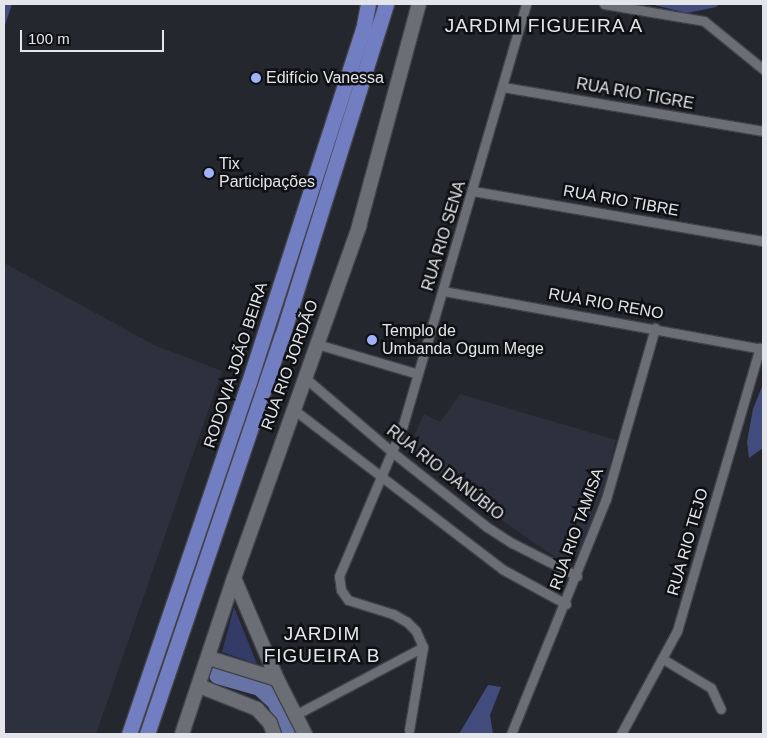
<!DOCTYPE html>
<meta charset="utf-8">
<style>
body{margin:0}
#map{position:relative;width:767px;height:738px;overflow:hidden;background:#25272e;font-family:Helvetica,sans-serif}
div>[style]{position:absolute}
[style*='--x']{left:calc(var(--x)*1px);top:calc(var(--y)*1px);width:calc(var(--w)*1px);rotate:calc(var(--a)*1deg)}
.built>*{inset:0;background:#2d303d}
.green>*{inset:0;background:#333b66}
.forest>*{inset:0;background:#424c7c}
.river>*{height:18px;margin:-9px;padding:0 9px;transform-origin:9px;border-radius:9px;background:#6773a5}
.roads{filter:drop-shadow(1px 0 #414349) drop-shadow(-1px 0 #414349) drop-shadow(0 1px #414349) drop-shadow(0 -1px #414349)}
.street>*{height:9px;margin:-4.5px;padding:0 4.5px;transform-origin:4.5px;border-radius:4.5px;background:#6c6e76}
.secondary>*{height:14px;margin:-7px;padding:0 7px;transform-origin:7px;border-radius:7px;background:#6c6e76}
.primary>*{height:15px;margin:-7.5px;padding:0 7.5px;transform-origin:7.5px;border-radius:7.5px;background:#717ec1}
.dots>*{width:14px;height:14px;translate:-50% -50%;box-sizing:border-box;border:2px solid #0f1013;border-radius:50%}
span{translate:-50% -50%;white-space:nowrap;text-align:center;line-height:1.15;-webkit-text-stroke:5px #0f1013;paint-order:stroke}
.poi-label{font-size:16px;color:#e4e5ea}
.left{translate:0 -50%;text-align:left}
.street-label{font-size:16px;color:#e4e5ea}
.quarter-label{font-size:19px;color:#e4e5ea;letter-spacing:1px}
.frame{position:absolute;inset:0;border:5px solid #e4e5ea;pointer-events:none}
.scale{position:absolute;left:20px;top:30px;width:144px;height:22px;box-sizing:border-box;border:2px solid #e4e5ea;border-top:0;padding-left:6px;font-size:15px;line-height:18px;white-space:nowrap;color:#e4e5ea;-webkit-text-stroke:4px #0f1013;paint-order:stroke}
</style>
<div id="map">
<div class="built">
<i style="clip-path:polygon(4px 263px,154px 345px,222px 371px,96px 734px,4px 734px)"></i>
<i style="clip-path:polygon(460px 394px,616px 440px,601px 502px,586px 545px,573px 560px,562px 562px,484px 508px,409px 447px,424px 414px,440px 422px)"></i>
</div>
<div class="green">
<i style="clip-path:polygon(234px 607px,257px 664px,222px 652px)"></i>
</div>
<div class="forest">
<i style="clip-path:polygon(4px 4px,12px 4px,4px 28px)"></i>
<i style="clip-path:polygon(650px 4px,719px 4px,716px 7px,687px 13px)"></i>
<i style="clip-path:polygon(763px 384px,763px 448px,749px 458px,747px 442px,753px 409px)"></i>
<i style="clip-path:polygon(488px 685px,501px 687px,490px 715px,493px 734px,459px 734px)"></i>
</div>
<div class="river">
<i style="--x:218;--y:675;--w:44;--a:15.9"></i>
<i style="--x:260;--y:687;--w:22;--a:43"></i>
<i style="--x:276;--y:702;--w:35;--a:65"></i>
</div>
<div class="roads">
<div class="street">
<i style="--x:604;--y:4;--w:101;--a:9.6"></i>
<i style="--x:704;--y:21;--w:76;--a:39.1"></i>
<i style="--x:503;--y:87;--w:264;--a:9.6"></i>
<i style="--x:473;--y:191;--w:294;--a:9.8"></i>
<i style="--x:443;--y:291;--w:325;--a:10.3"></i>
<i style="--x:317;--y:344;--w:105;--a:16.5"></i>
<i style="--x:304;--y:377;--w:116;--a:40.4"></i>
<i style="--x:392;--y:452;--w:121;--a:38.3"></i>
<i style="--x:487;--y:527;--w:30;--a:33"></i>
<i style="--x:512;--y:543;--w:73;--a:26.9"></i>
<i style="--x:293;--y:409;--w:263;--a:37.4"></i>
<i style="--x:502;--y:569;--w:73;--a:28.7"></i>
<i style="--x:663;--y:659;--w:56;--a:31.1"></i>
<i style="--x:711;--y:688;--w:23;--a:65"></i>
<i style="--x:297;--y:714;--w:143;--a:-28"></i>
<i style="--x:409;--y:730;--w:84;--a:-80.4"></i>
<i style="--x:423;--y:647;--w:17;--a:-114"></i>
<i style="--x:416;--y:631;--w:13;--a:-135"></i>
<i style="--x:407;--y:622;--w:16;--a:-150"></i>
<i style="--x:393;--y:614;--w:47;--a:-162.7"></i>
<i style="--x:348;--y:600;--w:12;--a:-125"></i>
<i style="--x:341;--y:590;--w:14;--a:-98"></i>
<i style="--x:339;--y:576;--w:164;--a:-67"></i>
<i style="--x:403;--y:425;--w:439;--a:-73.7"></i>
<i style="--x:511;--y:734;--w:253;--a:-68"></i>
<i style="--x:606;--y:499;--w:178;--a:-74"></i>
<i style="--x:621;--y:734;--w:117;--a:-61.5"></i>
<i style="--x:677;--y:631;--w:295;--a:-73.7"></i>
</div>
<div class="secondary">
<i style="--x:234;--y:578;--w:110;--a:66.9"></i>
<i style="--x:277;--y:679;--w:62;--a:63"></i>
<i style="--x:209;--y:658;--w:71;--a:17.2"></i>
<i style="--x:199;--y:686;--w:62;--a:21.6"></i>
<i style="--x:257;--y:709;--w:19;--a:47"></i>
<i style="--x:270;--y:723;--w:12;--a:70"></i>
<i style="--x:182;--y:734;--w:164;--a:-71.6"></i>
<i style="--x:234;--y:578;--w:374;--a:-70.4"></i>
<i style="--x:359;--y:226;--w:230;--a:-74.9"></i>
</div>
<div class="primary">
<i style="--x:129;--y:734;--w:369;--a:-71.2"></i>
<i style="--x:248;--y:385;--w:373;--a:-72.1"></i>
<i style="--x:363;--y:30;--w:26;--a:-79"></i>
<i style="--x:147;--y:734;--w:420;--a:-71.3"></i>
<i style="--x:282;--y:336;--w:348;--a:-72.6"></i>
</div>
</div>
<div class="dots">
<i style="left:256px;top:78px;background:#a1b2fd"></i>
<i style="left:209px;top:173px;background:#a1b2fd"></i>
<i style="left:372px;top:340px;background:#a1b2fd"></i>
</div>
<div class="poi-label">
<span class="left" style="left:266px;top:78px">Edifício Vanessa</span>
<span class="left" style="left:219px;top:173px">Tix<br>Participações</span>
<span class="left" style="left:382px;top:340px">Templo de<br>Umbanda Ogum Mege</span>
</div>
<div class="street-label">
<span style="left:635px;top:94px;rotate:10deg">RUA RIO TIGRE</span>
<span style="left:621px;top:201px;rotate:10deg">RUA RIO TIBRE</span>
<span style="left:444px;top:236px;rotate:-73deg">RUA RIO SENA</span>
<span style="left:606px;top:304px;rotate:10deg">RUA RIO RENO</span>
<span style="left:236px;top:365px;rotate:-72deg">RODOVIA JOÃO BEIRA</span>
<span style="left:290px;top:365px;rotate:-70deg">RUA RIO JORDÃO</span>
<span style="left:445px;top:473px;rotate:38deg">RUA RIO DANÚBIO</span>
<span style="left:577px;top:529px;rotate:-70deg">RUA RIO TAMISA</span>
<span style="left:688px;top:542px;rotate:-74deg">RUA RIO TEJO</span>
</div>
<div class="quarter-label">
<span style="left:544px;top:26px">JARDIM FIGUEIRA A</span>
<span style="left:322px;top:645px">JARDIM<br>FIGUEIRA B</span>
</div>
<div class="frame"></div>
<div class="scale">100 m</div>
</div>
